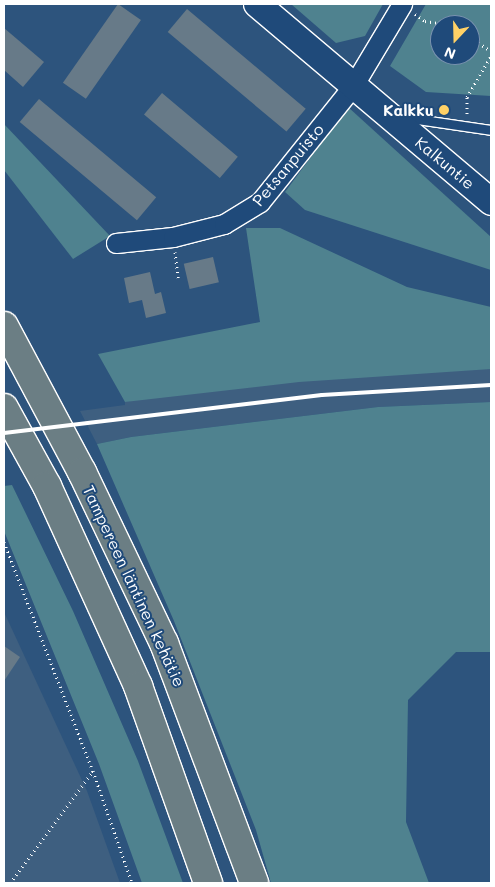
<!DOCTYPE html>
<meta charset="utf-8">
<style>
body{margin:0}
#map{position:relative;width:495px;height:887px;overflow:hidden;background:#2d547d;font-family:Mali,sans-serif}
div>[style]{position:absolute}
[style*='--x']{left:calc(var(--x)*1px);top:calc(var(--y)*1px);width:calc(var(--w)*1px);rotate:calc(var(--a)*1deg)}
.built>*{inset:0;background:#3e5f80}
.green>*{inset:0;background:#4f828f}
.building>*{inset:0;background:#677a88;transform-origin:0 0}
.path>*{height:3px;margin-top:-1.5px;transform-origin:0;background:repeating-linear-gradient(90deg,#fff 0 1px,transparent 0 5px)}
.roads{filter:drop-shadow(1px 0 #fff) drop-shadow(-1px 0 #fff) drop-shadow(0 1px #fff) drop-shadow(0 -1px #fff)}
.lane>*{height:9px;margin:-4.5px;padding:0 4.5px;transform-origin:4.5px;border-radius:4.5px;background:#1f4a7a}
.street>*{height:19px;margin:-9.5px;padding:0 9.5px;transform-origin:9.5px;border-radius:9.5px;background:#1f4a7a}
.secondary>*{height:26px;margin:-13px;padding:0 13px;transform-origin:13px;border-radius:13px;background:#1f4a7a}
.highway>*{height:28px;margin:-14px;padding:0 14px;transform-origin:14px;border-radius:14px;background:#6b7e84}
.rail>*{height:4px;margin:-2px;padding:0 2px;transform-origin:2px;border-radius:2px;background:#fff}
.dots>*{width:14px;height:14px;translate:-50% -50%;box-sizing:border-box;border:2px solid #1f4a7a;border-radius:50%}
span{translate:-50% -50%;white-space:nowrap;text-align:center;line-height:1.15;-webkit-text-stroke:4px #1f4a7a;paint-order:stroke}
.poi-label{font-size:16px;color:#fff;font-weight:700}
.right{translate:-100% -50%;text-align:right}
.street-label{font-size:16px;color:#fff}
.frame{position:absolute;inset:0;border:5px solid #fff;pointer-events:none}
.north{position:absolute;left:430px;top:15px;width:50px;height:50px;box-sizing:border-box;background:#1f4a7a;border:1px solid #7992af;border-radius:50%;rotate:201deg;font-size:14px;font-weight:700;line-height:20px;text-align:center;color:#fff}
.north::after{content:'';display:block;margin:auto;width:18px;height:22px;background:#ffd166;clip-path:polygon(50% 0,100% 100%,50% 72%,0 100%)}
</style>
<div id="map">
<div class="built">
<i style="clip-path:polygon(491px 338px,491px 402px,378px 407px,131px 437px,97px 444px,80px 411px,125px 405px,125px 402px)"></i>
<i style="clip-path:polygon(4px 612px,87px 791px,120px 883px,4px 883px)"></i>
</div>
<div class="green">
<i style="clip-path:polygon(291px 4px,383px 4px,365px 36px,336px 43px)"></i>
<i style="clip-path:polygon(evenodd,426px 4px,491px 4px,491px 96px,426px 92px,390px 66px,426px 4px,440px 25px,470px 25px,470px 55px,440px 55px,440px 25px)"></i>
<i style="clip-path:polygon(348px 107px,491px 237px,491px 270px,305px 210px,285px 192px)"></i>
<i style="clip-path:polygon(4px 124px,110px 236px,73px 259px,4px 170px)"></i>
<i style="clip-path:polygon(246px 228px,280px 228px,407px 287px,491px 307px,491px 369px,299px 382px,125px 402px,98px 354px,260px 322px)"></i>
<i style="clip-path:polygon(491px 402px,491px 652px,456px 652px,408px 700px,406px 822px,429px 883px,271px 883px,256px 830px,174px 621px,97px 444px,131px 437px,378px 407px)"></i>
<i style="clip-path:polygon(12px 485px,73px 611px,138px 761px,183px 883px,142px 883px,99px 764px,4px 531px,4px 486px)"></i>
</div>
<div class="building">
<i style="left:118px;top:4px;width:28px;height:96px;rotate:35deg"></i>
<i style="left:187px;top:9px;width:155px;height:30px;rotate:40deg"></i>
<i style="clip-path:polygon(4px 28px,44px 62px,23px 87px,4px 70px)"></i>
<i style="left:162px;top:93px;width:99px;height:28px;rotate:40deg"></i>
<i style="left:39px;top:99px;width:153px;height:30px;rotate:40deg"></i>
<i style="left:213px;top:257px;width:26px;height:30px;rotate:77deg"></i>
<i style="clip-path:polygon(150px 272px,155px 294px,161px 292px,166px 313px,146px 318px,142px 300px,129px 303px,124px 278px)"></i>
<i style="clip-path:polygon(4px 646px,20px 657px,4px 681px)"></i>
</div>
<div class="path">
<i style="--x:415;--y:14;--w:12;--a:35"></i>
<i style="--x:425;--y:21;--w:24;--a:9"></i>
<i style="--x:470;--y:37;--w:25;--a:34"></i>
<i style="--x:467;--y:114;--w:17;--a:-90"></i>
<i style="--x:467;--y:97;--w:48;--a:-59.7"></i>
<i style="--x:175;--y:252;--w:26;--a:83"></i>
<i style="--x:4;--y:542;--w:246;--a:68.8"></i>
<i style="--x:93;--y:771;--w:119;--a:70.8"></i>
<i style="--x:10;--y:883;--w:139;--a:-53.5"></i>
</div>
<div class="roads">
<div class="lane">
<i style="--x:403;--y:117;--w:89;--a:8.4"></i>
</div>
<div class="street">
<i style="--x:116;--y:243;--w:57;--a:-6"></i>
<i style="--x:173;--y:237;--w:53;--a:-14.3"></i>
<i style="--x:224;--y:224;--w:42;--a:-31.4"></i>
<i style="--x:260;--y:202;--w:149;--a:-51.3"></i>
<i style="--x:353;--y:86;--w:96;--a:-59.1"></i>
</div>
<div class="secondary">
<i style="--x:257;--y:4;--w:307;--a:40.2"></i>
</div>
<div class="highway">
<i style="--x:4;--y:326;--w:166;--a:61.9"></i>
<i style="--x:82;--y:472;--w:190;--a:64.4"></i>
<i style="--x:164;--y:643;--w:256;--a:69.4"></i>
<i style="--x:4;--y:408;--w:89;--a:61.1"></i>
<i style="--x:47;--y:486;--w:220;--a:65.5"></i>
<i style="--x:138;--y:686;--w:209;--a:70.4"></i>
</div>
</div>
<div class="rail">
<i style="--x:4;--y:433;--w:320;--a:-6.8"></i>
<i style="--x:322;--y:395;--w:169;--a:-3.4"></i>
</div>
<div class="dots">
<i style="left:444px;top:110px;background:#ffd166"></i>
</div>
<div class="poi-label">
<span class="right" style="left:434px;top:110px">Kalkku</span>
</div>
<div class="street-label">
<span style="left:445px;top:163px;rotate:40deg">Kalkuntie</span>
<span style="left:288px;top:165px;rotate:-50deg">Petsanpuisto</span>
<span style="left:134px;top:586px;rotate:65deg">Tampereen läntinen kehätie</span>
</div>
<div class="frame"></div>
<div class="north">N</div>
</div>
